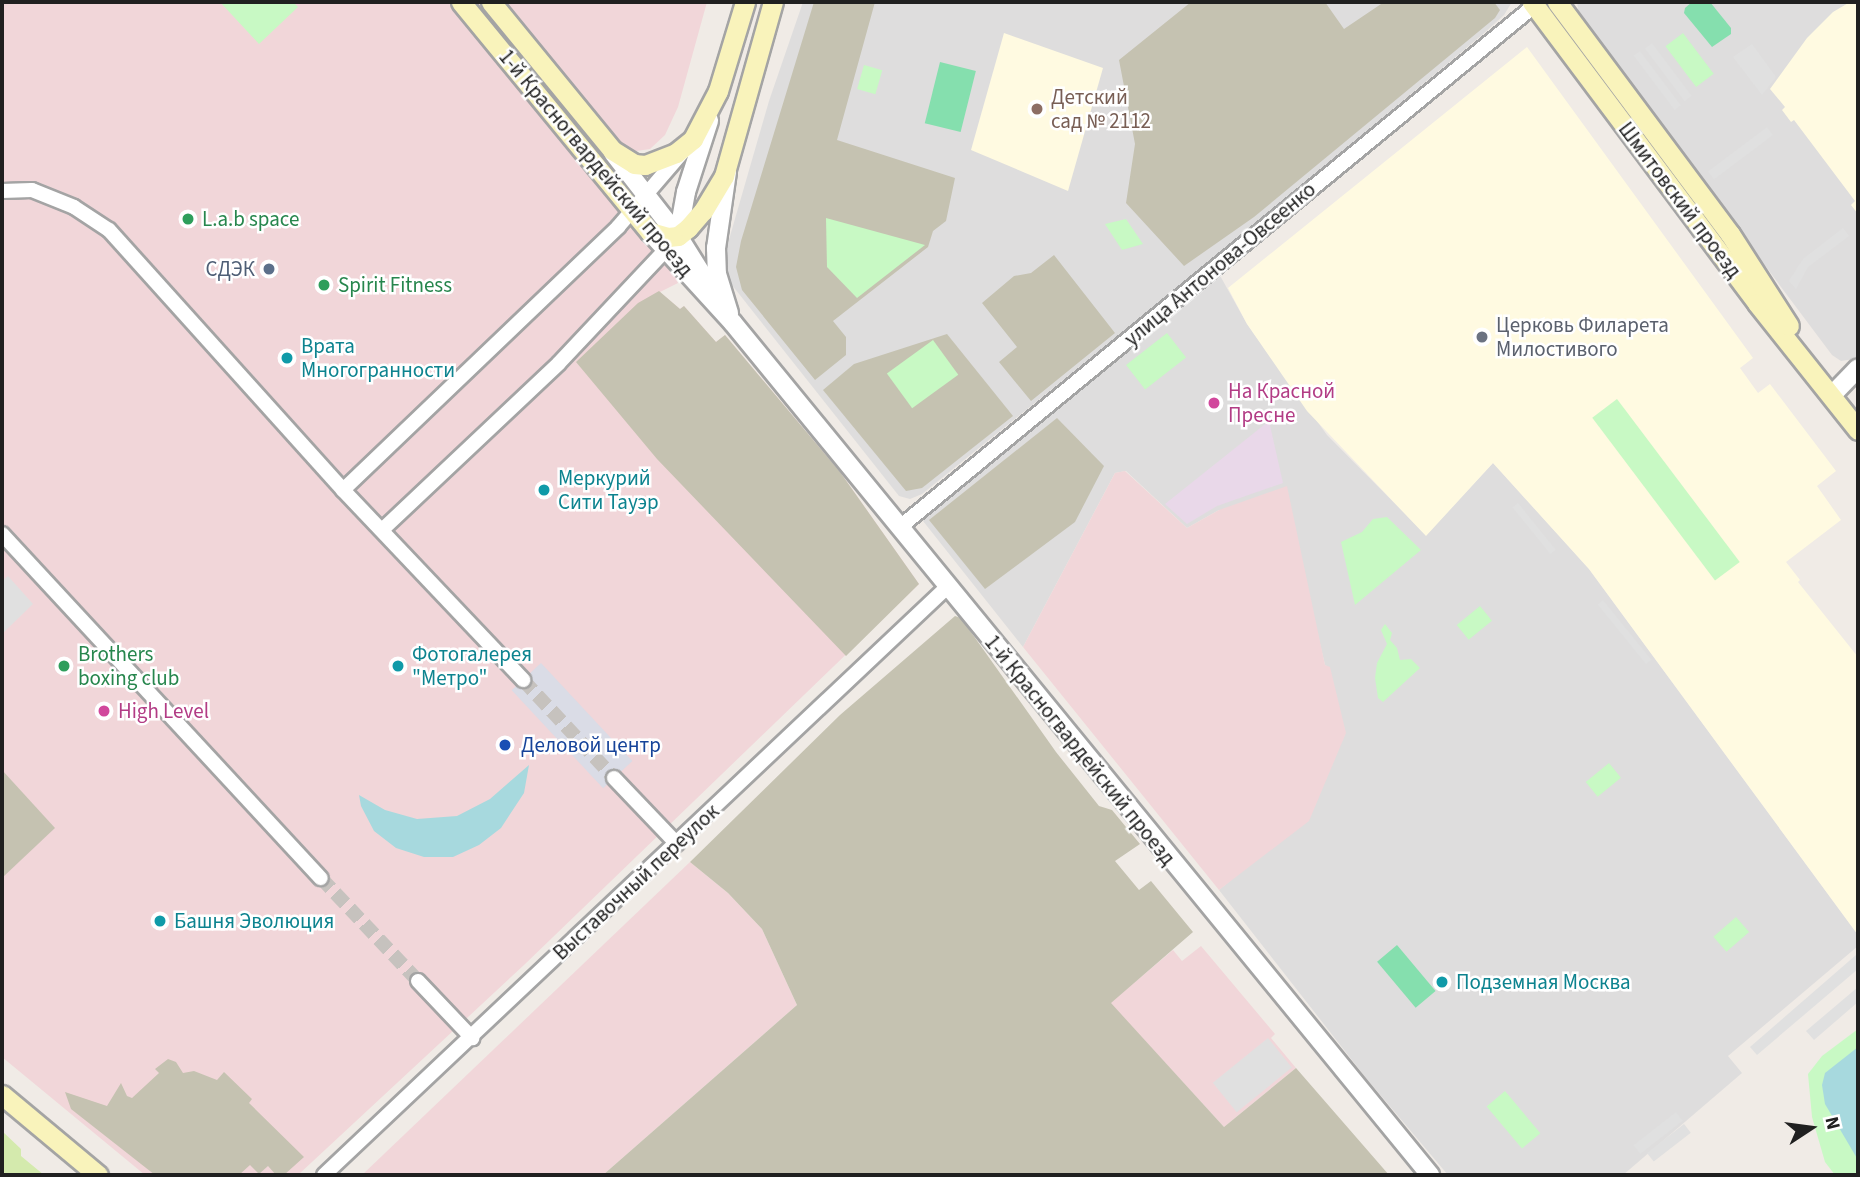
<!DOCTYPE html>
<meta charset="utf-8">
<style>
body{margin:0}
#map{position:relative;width:1860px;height:1177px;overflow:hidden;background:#f0ebe6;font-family:"Source Sans 3",sans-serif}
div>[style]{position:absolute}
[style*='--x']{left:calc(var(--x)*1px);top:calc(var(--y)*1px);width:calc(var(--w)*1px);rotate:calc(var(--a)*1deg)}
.residential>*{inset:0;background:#dedddd}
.commercial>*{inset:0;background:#f1d6d9}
.industrial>*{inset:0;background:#e9d8e9}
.education>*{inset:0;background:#fffae1}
.construction>*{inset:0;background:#c5c2b1}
.grass>*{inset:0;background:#d4eaad}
.park>*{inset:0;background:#c8f9c4;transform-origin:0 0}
.pitch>*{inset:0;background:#85dfae;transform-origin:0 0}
.parking>*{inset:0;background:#e0e0e0;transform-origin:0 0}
.plaza>*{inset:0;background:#dadce6;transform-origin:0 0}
.water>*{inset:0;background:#a7d9de}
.minor-tunnel>*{height:14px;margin-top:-7px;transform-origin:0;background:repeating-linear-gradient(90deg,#c6c2be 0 14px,transparent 0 21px)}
.roads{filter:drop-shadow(2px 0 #a4a4a4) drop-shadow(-2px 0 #a4a4a4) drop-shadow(0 2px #a4a4a4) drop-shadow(0 -2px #a4a4a4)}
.minor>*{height:14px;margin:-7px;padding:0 7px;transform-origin:7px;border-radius:7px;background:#fff}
.tertiary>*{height:18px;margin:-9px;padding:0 9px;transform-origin:9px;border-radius:9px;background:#fff}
.secondary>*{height:19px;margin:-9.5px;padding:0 9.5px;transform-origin:9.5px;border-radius:9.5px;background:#f9f3bb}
.dots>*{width:19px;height:19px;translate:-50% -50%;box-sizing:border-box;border:4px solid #fff;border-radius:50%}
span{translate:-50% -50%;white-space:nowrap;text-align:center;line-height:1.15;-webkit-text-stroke:5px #fff;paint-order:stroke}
.education-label{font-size:21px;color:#785e54}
.left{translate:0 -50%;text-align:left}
.street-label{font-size:21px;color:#202020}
.leisure-label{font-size:21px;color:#27864d}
.service-label{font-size:21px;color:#4e5e75}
.right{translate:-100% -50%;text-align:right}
.worship-label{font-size:21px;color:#5b616d}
.culture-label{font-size:21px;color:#0d838f}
.hotel-label{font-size:21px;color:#b23c85}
.transit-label{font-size:21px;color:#164399}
.frame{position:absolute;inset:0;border:4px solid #202020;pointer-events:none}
.north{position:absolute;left:1776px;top:1093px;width:70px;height:70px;-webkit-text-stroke:5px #fff;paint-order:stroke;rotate:77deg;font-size:19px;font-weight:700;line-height:28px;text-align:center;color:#202020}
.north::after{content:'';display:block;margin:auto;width:24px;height:32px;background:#202020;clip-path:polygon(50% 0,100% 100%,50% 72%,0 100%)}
</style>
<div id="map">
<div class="residential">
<i style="clip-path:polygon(803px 2px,1512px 2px,1504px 15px,1482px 35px,1207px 264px,922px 494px,910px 499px,899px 496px,728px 280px,724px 257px,769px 101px)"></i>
<i style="clip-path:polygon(1577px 2px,1858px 2px,1858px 356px,1854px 359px,1841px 361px,1832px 355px,1608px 56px,1579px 16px)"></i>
<i style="clip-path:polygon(1218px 272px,1247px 324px,1327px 435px,1426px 535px,1493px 463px,1589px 569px,1858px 935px,1858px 946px,1728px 1056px,1742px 1073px,1623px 1175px,1448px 1175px,1366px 1078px,1219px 890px,1231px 880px,1330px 668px,1325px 665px,1303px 572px,1219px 510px,1187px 528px,1126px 471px,1115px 473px,1023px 647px,923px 521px,927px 509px,1193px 296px)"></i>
</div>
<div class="commercial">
<i style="clip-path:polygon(2px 2px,707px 2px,678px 107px,665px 135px,650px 149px,630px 152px,678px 283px,660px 292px,680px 309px,684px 306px,716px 342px,725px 335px,840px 472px,919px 584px,524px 965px,298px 1175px,145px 1175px,2px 1057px)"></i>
<i style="clip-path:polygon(1125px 471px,1187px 528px,1219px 510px,1287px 486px,1325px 665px,1330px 667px,1346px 733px,1309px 821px,1219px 890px,1023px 647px,1115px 473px)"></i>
<i style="clip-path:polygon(690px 862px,728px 893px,762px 929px,797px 1005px,603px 1175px,362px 1175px)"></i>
<i style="clip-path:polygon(1201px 946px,1275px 1034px,1271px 1038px,1296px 1068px,1224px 1127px,1110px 1003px,1173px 950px,1182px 961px)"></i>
</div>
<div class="industrial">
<i style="clip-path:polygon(1269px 421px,1283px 483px,1217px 506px,1187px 524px,1165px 504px)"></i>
</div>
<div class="education">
<i style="clip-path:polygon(1850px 2px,1858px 2px,1858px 214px,1851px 205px,1855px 201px,1794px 120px,1791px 122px,1782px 110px,1785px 107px,1770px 89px,1807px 38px,1833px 12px)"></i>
<i style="clip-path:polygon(1004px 33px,1103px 68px,1068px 191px,971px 150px)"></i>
<i style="clip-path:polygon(1527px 47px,1753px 358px,1740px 368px,1758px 393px,1770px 384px,1836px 471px,1817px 486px,1841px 520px,1786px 562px,1800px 580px,1798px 582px,1858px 657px,1858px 935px,1589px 569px,1493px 463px,1426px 536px,1307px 411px,1247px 324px,1228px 288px)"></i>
</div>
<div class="construction">
<i style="clip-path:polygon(814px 2px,875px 2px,837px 140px,955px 178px,946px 221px,933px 231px,928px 247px,833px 321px,846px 337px,846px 355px,815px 380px,742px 290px,736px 267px,741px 241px)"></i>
<i style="clip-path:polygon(1191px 2px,1325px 2px,1344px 29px,1384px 2px,1494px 2px,1500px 10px,1495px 18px,1254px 217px,1184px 266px,1126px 203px,1135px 144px,1119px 60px)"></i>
<i style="clip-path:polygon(1054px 255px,1115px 333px,1031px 401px,999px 362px,1017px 347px,982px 303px,1014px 276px,1031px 273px)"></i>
<i style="clip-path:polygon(659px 291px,680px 309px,684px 306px,716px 342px,725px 335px,840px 472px,919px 584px,846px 656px,657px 459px,576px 362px,638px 303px)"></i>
<i style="clip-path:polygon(947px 334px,1013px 416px,922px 488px,906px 491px,823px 390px,854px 364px)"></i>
<i style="clip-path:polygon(1057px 418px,1104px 466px,1075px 522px,985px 589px,929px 520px)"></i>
<i style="clip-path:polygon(955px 616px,961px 618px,1056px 752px,1099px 806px,1112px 810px,1140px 844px,1115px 861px,1139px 890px,1151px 881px,1193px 932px,1111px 1003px,1224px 1127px,1296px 1068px,1389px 1175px,603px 1175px,797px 1005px,762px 929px,728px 893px,690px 862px,840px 715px)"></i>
<i style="clip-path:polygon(2px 770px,55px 828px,2px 878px)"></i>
<i style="clip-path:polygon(168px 1059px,176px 1062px,183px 1073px,194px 1071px,217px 1080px,224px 1072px,252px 1099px,249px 1103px,304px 1157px,284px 1175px,276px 1175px,268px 1166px,259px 1174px,250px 1165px,239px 1175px,155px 1175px,71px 1109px,65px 1092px,107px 1106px,121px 1083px,127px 1096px,132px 1098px,159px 1073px,155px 1069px)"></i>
</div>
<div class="grass">
<i style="clip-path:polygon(2px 1131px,21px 1149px,21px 1156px,44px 1175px,2px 1174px)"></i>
</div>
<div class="park">
<i style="clip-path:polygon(220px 2px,293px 2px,298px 7px,259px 44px)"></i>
<i style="left:1683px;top:33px;width:51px;height:22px;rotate:53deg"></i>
<i style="left:864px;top:65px;width:19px;height:25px;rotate:16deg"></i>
<i style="clip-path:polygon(826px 218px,925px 245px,857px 298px,827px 267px)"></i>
<i style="clip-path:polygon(1126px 219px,1143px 244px,1122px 250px,1105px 224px)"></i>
<i style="left:1167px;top:333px;width:31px;height:52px;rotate:52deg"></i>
<i style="left:933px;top:340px;width:43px;height:57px;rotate:54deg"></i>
<i style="left:1617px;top:399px;width:204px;height:31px;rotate:53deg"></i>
<i style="clip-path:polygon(1387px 517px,1421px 550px,1355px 605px,1341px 542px,1362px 532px,1373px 519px)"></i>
<i style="left:1480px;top:606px;width:19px;height:30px;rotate:51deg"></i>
<i style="clip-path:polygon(1385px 624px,1392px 633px,1390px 640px,1397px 648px,1400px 660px,1411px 659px,1420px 668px,1383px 702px,1378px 698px,1375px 678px,1377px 663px,1387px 644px,1381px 630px)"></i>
<i style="left:1609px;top:763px;width:19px;height:30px;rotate:51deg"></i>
<i style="left:1736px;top:917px;width:20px;height:30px;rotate:49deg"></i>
<i style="clip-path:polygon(1858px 1029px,1858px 1175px,1835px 1175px,1825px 1162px,1812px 1117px,1808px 1074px,1822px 1056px)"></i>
<i style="left:1505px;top:1091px;width:55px;height:24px;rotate:50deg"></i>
</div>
<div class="pitch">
<i style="clip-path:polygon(1692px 2px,1710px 2px,1731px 28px,1731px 34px,1712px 47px,1684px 13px,1685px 8px)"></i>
<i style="left:940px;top:62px;width:37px;height:63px;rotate:14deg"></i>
<i style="left:1397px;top:945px;width:60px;height:26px;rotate:50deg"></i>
</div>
<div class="parking">
<i style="left:1652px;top:43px;width:66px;height:9px;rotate:53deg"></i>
<i style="clip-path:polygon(1752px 44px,1776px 77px,1762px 95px,1733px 57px)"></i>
<i style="left:1640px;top:51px;width:68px;height:8px;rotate:53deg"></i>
<i style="left:1767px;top:127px;width:10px;height:74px;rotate:53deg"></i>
<i style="clip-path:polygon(1843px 228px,1849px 236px,1808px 267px,1796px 289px,1789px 281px,1803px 259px)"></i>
<i style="left:1518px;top:503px;width:60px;height:7px;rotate:51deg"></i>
<i style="clip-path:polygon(8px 576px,33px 604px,2px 634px,2px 581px)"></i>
<i style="left:1603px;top:600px;width:77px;height:7px;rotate:51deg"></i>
<i style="clip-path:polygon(1856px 955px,1858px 969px,1757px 1055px,1750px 1047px)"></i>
<i style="clip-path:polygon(1858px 987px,1858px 1002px,1814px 1040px,1806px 1031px)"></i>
<i style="left:1268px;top:1038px;width:38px;height:71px;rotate:51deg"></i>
<i style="left:1676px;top:1112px;width:11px;height:54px;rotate:52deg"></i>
<i style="left:1684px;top:1124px;width:11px;height:47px;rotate:52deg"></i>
</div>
<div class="plaza">
<i style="left:541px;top:663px;width:134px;height:40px;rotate:47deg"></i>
</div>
<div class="water">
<i style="clip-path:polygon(529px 765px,524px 793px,501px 828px,479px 845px,453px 857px,424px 857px,396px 848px,374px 831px,361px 806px,359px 795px,385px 810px,417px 819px,457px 816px,490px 799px)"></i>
<i style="clip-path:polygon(1858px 1047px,1858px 1160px,1825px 1104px,1822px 1085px,1825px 1073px)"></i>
</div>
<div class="minor-tunnel">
<i style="--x:523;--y:680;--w:134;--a:47.1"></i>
<i style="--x:321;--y:878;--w:141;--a:46.7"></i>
</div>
<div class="roads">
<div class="minor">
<i style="--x:2;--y:191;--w:30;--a:-2"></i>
<i style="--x:32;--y:190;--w:45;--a:22"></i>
<i style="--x:74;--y:207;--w:42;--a:33.3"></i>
<i style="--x:109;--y:230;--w:350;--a:48"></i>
<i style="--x:343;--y:490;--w:262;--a:46.5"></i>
<i style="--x:343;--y:490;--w:381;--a:-43.7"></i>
<i style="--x:618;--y:227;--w:104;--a:-49.3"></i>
<i style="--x:900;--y:527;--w:822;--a:-39.42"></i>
<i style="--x:382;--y:530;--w:243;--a:-43.3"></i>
<i style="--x:559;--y:363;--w:165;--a:-46.7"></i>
<i style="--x:2;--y:534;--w:469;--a:47.2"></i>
<i style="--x:614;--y:778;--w:91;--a:46.3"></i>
<i style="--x:418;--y:981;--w:79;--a:46.5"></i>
<i style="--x:324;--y:1175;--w:857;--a:-43.34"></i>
</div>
<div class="tertiary">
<i style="--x:614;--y:154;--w:104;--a:52"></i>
<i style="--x:678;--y:236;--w:57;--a:58"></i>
<i style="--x:727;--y:172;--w:77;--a:98.2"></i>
<i style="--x:716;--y:248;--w:26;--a:88"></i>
<i style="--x:717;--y:274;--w:41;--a:72.9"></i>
<i style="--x:650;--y:232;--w:123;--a:47.6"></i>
<i style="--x:733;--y:323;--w:1101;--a:50.71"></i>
<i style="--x:677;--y:242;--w:51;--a:-79.8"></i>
<i style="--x:686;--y:192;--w:75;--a:-72.1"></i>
<i style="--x:1832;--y:395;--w:37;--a:-46"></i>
</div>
<div class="secondary">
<i style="--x:461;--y:2;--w:298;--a:50.6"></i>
<i style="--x:650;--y:232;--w:19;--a:16"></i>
<i style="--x:668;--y:237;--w:10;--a:-6"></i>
<i style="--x:678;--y:236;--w:13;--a:-39"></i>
<i style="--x:688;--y:228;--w:23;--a:-49"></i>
<i style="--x:703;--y:211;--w:41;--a:-59"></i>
<i style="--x:724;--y:176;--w:181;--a:-74.3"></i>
<i style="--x:491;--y:2;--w:191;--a:50.7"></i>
<i style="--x:612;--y:150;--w:26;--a:32"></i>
<i style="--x:634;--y:164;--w:11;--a:5"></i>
<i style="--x:645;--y:165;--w:33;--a:-21"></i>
<i style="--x:676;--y:153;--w:22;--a:-39"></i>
<i style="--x:693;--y:139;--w:54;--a:-62.5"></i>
<i style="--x:718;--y:91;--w:93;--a:-73.1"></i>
<i style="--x:1532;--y:2;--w:376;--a:53.2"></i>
<i style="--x:1757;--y:303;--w:162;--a:51.5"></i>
<i style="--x:1557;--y:2;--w:289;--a:53.3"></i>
<i style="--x:1730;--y:234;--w:109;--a:57.3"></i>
<i style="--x:2;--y:1095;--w:125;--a:39.8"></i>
</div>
</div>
<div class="dots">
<i style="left:1037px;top:109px;background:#8d6e63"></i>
<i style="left:188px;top:219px;background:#2e9e5b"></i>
<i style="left:269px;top:269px;background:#5c6f8a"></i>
<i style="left:324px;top:285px;background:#2e9e5b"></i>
<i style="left:1482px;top:337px;background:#6b7280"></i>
<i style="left:287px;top:358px;background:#0f9aa8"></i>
<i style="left:1214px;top:403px;background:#d1479c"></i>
<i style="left:544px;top:490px;background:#0f9aa8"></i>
<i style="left:64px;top:666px;background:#2e9e5b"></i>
<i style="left:398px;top:666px;background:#0f9aa8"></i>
<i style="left:104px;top:711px;background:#d1479c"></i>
<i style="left:505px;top:745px;background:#1a4fb4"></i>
<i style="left:160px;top:921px;background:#0f9aa8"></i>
<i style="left:1442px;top:982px;background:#0f9aa8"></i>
</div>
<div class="education-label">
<span class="left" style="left:1051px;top:109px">Детский<br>сад № 2112</span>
</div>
<div class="street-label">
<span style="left:596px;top:163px;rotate:50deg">1-й Красногвардейский проезд</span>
<span style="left:1680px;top:200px;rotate:53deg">Шмитовский проезд</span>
<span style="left:1220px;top:264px;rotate:-40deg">улица Антонова-Овсеенко</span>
<span style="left:1080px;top:750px;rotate:51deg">1-й Красногвардейский проезд</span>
<span style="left:636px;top:882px;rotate:-43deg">Выставочный переулок</span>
</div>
<div class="leisure-label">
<span class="left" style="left:202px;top:219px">L.a.b space</span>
<span class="left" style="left:338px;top:285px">Spirit Fitness</span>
<span class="left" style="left:78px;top:666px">Brothers<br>boxing club</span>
</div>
<div class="service-label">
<span class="right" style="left:255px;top:269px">СДЭК</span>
</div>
<div class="worship-label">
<span class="left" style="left:1496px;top:337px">Церковь Филарета<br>Милостивого</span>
</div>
<div class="culture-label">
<span class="left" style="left:301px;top:358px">Врата<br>Многогранности</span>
<span class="left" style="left:558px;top:490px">Меркурий<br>Сити Тауэр</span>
<span class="left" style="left:412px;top:666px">Фотогалерея<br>"Метро"</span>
<span class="left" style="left:174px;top:921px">Башня Эволюция</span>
<span class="left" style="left:1456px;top:982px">Подземная Москва</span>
</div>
<div class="hotel-label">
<span class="left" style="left:1228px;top:403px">На Красной<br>Пресне</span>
<span class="left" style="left:118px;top:711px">High Level</span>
</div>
<div class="transit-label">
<span class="left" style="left:521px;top:745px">Деловой центр</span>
</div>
<div class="frame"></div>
<div class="north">N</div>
</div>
